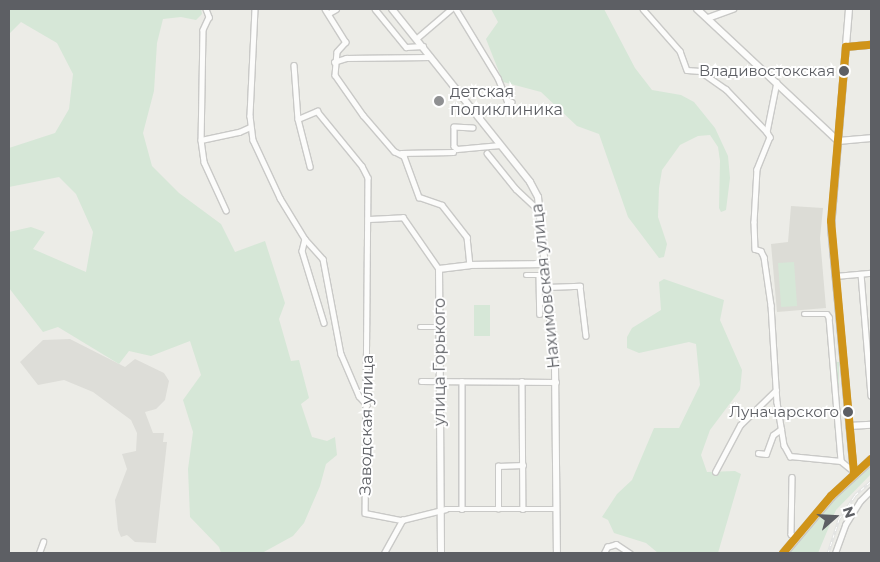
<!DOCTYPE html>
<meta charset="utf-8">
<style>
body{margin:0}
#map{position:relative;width:880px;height:562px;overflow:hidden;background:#ecece7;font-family:Montserrat,sans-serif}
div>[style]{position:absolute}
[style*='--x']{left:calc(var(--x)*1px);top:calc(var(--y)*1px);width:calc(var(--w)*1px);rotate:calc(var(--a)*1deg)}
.industrial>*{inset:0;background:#ddddd8}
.education>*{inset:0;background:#dcdcd6}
.green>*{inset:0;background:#d6e7d7;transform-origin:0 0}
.roads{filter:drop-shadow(1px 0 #c9c9c7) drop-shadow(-1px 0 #c9c9c7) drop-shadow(0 1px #c9c9c7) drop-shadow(0 -1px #c9c9c7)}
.street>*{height:4.5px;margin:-2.25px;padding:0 2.25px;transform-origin:2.25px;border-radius:2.25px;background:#fcfcfb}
.secondary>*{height:6px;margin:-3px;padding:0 3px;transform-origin:3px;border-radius:3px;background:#fcfcfb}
.primary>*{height:7px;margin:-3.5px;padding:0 3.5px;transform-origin:3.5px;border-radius:3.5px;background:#f2f2e8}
.rail>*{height:3px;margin-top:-1.5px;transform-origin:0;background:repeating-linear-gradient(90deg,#fff 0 4px,#e3e4e3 0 8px);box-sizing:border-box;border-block:1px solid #e3e4e3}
.bus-1>*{height:8px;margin:-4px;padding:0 4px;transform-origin:4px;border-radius:4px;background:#d09419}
.dots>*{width:14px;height:14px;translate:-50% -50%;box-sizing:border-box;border:2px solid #fff;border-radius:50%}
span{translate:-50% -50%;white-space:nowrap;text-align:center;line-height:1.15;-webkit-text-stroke:4px #fff;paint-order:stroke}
.bus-label{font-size:15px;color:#5d5f64}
.right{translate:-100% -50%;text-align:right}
.poi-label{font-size:16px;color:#5d5f64}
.left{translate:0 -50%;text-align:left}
.street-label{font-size:16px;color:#5d5f64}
.frame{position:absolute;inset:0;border:10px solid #5d5f64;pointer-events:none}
.north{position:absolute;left:810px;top:492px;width:50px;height:50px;-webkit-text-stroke:4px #fff;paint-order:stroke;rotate:71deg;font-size:14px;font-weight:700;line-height:20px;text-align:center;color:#5d5f64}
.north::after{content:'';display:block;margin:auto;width:18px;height:22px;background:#5d5f64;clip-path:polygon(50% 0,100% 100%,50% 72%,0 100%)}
</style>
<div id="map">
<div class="industrial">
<i style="clip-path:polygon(70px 339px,125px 367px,135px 359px,164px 373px,169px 381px,165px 400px,156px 409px,145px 412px,153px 433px,164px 433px,163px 442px,167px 442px,156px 543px,135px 542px,127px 535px,121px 537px,118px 530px,115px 500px,127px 469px,122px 454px,136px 451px,137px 433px,131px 420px,93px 392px,64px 380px,38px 385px,20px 362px,43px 340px)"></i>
</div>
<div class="education">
<i style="clip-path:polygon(791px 206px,823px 208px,820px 238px,826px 308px,777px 312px,771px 244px,788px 242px)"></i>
</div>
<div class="green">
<i style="clip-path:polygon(9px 9px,201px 9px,202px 14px,196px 20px,181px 17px,163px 19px,157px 43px,154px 91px,143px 133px,152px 166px,179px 193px,221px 224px,235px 252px,265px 241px,285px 303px,279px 319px,291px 361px,299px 360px,309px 398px,301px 404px,312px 437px,327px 441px,335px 437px,337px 455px,326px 464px,320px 486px,304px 523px,293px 536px,262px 553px,221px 553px,219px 547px,190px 517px,188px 469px,193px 432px,183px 400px,201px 375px,190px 341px,151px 356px,129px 351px,119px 364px,58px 327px,43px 332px,9px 288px,9px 232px,31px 227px,45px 232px,33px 249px,86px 272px,93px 232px,76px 194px,59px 177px,9px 187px,9px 148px,55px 133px,69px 109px,73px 74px,57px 43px,21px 22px,9px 34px)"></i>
<i style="clip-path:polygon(491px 9px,604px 9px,635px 68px,652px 90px,681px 95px,694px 102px,715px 128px,728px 156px,730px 178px,726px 210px,721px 212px,719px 208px,720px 161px,718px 147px,710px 135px,698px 136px,680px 145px,662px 170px,659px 188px,658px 217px,667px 244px,664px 257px,659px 258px,628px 217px,599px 134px,577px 126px,541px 92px,503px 82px,486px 39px,498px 22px)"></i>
<i style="left:794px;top:262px;width:44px;height:16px;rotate:86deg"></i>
<i style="clip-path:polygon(664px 279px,724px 300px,720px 320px,742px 370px,740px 390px,710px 430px,701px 455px,707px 472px,735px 471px,741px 474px,718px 553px,658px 553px,646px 543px,614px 533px,608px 520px,602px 517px,617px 494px,632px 480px,654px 428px,679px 428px,700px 385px,696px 344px,689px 342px,639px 353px,627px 348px,627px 337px,632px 328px,661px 310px,659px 282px)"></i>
<i style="left:474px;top:305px;width:16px;height:31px"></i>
<i style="left:834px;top:362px;width:5px;height:66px"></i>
<i style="clip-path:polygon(871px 467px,871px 474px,836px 510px,818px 553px,789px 553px,839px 495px)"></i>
</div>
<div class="roads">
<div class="street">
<i style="--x:206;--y:9;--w:9;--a:69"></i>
<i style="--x:209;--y:17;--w:14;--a:115"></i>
<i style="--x:203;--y:30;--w:110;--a:91"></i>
<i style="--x:201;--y:140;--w:22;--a:82"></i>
<i style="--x:204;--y:162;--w:53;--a:65.4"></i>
<i style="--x:255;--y:9;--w:107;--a:92.7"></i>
<i style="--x:250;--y:116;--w:24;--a:83"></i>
<i style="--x:253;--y:140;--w:64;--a:65"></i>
<i style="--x:280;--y:198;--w:48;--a:58.6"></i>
<i style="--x:305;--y:239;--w:27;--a:48"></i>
<i style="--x:323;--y:259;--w:97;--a:79.3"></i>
<i style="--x:341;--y:354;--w:46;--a:66.8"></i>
<i style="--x:359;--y:396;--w:12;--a:48"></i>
<i style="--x:325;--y:9;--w:39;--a:58"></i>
<i style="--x:346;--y:42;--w:13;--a:132"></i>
<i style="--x:337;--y:52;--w:23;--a:95"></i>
<i style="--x:335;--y:75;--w:49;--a:55"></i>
<i style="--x:363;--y:115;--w:48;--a:49.3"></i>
<i style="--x:394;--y:151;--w:11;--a:27"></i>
<i style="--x:404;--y:156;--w:44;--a:69.9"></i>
<i style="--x:419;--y:197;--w:24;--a:19"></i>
<i style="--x:442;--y:205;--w:41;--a:52"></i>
<i style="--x:467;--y:237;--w:28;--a:84"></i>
<i style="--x:375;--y:9;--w:49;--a:50.8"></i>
<i style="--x:406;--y:47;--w:17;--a:-3"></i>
<i style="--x:456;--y:9;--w:81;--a:58.7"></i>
<i style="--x:498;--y:78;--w:24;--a:68"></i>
<i style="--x:507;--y:100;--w:5;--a:22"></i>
<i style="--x:643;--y:9;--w:56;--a:48.6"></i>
<i style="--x:680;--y:51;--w:20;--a:70"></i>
<i style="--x:687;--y:70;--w:13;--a:4"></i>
<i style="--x:700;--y:71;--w:32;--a:35"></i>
<i style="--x:726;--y:89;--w:59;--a:46.4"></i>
<i style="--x:329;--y:13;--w:8;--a:-30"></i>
<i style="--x:416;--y:39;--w:46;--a:-40.6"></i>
<i style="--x:334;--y:62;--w:13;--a:-18"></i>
<i style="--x:346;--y:58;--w:84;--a:-0.7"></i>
<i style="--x:294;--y:65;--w:54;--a:85.8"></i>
<i style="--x:298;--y:119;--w:49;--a:75.7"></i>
<i style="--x:777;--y:82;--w:51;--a:101.3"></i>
<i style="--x:767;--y:132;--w:6;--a:59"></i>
<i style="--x:770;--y:137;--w:35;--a:112"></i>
<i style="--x:757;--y:169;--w:53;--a:93.2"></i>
<i style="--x:754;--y:222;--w:27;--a:88"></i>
<i style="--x:755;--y:249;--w:6;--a:18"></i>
<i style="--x:761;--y:251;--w:7;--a:63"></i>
<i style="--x:764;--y:257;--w:49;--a:81.7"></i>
<i style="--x:771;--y:305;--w:97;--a:86.5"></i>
<i style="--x:777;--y:402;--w:44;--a:80.8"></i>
<i style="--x:784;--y:445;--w:13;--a:61"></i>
<i style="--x:790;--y:456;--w:51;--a:5.6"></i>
<i style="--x:841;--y:461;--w:14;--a:39"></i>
<i style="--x:298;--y:119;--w:21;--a:-23"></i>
<i style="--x:317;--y:111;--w:71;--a:50.7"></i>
<i style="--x:362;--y:166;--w:13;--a:63"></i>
<i style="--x:368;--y:178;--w:335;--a:90.5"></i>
<i style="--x:365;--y:513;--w:38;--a:11"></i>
<i style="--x:402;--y:520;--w:45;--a:-14"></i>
<i style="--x:446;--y:509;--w:111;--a:0"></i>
<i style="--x:473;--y:128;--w:19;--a:-177"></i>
<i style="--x:454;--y:127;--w:19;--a:90"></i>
<i style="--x:454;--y:146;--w:4;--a:45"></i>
<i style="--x:457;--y:149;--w:43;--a:-5.3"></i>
<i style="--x:201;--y:140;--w:39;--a:-12"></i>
<i style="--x:239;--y:132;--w:12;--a:-24"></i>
<i style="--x:401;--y:153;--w:52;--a:-1.1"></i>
<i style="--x:487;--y:153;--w:46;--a:51.1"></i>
<i style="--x:516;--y:189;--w:33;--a:43"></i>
<i style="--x:369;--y:219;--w:34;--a:-3"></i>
<i style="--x:403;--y:217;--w:63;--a:55.3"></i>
<i style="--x:305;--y:239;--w:12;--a:104"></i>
<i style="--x:302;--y:251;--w:75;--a:73"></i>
<i style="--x:861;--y:274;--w:122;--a:85.3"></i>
<i style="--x:526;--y:275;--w:13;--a:0"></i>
<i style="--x:539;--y:275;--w:39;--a:89"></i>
<i style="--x:835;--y:276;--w:36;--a:-5"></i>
<i style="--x:547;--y:287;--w:33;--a:-2"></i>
<i style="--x:580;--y:286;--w:50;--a:83.2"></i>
<i style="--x:804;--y:314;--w:23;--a:0"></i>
<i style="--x:827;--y:314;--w:4;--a:56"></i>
<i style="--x:829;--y:317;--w:144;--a:85.2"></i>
<i style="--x:420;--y:327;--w:19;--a:0"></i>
<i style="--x:421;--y:381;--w:135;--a:0.4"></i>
<i style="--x:462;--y:381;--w:128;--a:90"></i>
<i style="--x:522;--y:381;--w:128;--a:89.6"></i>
<i style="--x:758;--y:453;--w:8;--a:7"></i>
<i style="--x:766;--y:454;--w:20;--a:-70"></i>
<i style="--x:773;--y:435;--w:10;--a:-37"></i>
<i style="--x:715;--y:472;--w:53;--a:-62"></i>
<i style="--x:740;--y:425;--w:50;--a:-44.2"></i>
<i style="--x:792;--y:477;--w:57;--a:91"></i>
<i style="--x:791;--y:534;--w:6;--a:45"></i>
<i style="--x:498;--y:509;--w:43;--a:-90"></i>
<i style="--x:498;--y:466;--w:25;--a:-2"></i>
<i style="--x:39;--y:553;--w:12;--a:-70"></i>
<i style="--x:384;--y:553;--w:38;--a:-61"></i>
<i style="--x:604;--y:553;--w:7;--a:-63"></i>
<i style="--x:607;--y:547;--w:9;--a:-18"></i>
<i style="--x:616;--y:544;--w:17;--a:33"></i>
<i style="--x:835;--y:553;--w:30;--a:-70"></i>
<i style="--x:845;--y:525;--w:28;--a:-58"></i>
<i style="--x:860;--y:501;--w:16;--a:-45"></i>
</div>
<div class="secondary">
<i style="--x:392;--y:9;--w:221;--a:51.4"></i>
<i style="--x:530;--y:182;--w:17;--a:62"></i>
<i style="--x:538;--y:197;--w:171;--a:84.3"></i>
<i style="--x:555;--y:367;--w:186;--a:89.4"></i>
<i style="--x:697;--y:9;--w:193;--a:43.1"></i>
<i style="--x:838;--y:141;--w:33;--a:-5"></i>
<i style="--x:849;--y:9;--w:219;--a:94.7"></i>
<i style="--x:831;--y:227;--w:247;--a:84.7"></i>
<i style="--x:708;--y:18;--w:27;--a:-20"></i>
<i style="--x:846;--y:47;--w:25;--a:-5"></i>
<i style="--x:849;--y:426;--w:22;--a:-3"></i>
<i style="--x:441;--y:553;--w:284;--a:-90.4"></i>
<i style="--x:439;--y:269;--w:31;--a:-7"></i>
<i style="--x:470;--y:265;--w:75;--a:-0.8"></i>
</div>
<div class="primary">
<i style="--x:783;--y:553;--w:75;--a:-49.9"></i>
<i style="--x:831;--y:496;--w:54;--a:-42.8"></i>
</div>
</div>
<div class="rail">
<i style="--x:828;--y:553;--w:36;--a:-72"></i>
<i style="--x:839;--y:519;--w:29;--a:-56"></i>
<i style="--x:855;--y:495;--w:21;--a:-41"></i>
</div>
<div class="bus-1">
<i style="--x:854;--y:473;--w:253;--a:-95.2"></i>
<i style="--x:831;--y:221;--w:175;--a:-85.1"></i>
<i style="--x:846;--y:47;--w:25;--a:-5"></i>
<i style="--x:783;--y:553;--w:75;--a:-49.9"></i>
<i style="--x:831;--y:496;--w:54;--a:-42.8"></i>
</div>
<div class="dots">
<i style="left:844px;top:71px;background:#5d5f64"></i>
<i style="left:439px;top:101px;background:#8f9092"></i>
<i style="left:848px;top:412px;background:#5d5f64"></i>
</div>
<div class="bus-label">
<span class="right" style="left:835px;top:71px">Владивостокская</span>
<span class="right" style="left:839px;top:412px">Луначарского</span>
</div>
<div class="poi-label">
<span class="left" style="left:450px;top:101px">детская<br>поликлиника</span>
</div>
<div class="street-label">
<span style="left:546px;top:286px;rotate:-96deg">Нахимовская улица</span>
<span style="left:440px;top:362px;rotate:-90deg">улица Горького</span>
<span style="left:367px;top:425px;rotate:-89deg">Заводская улица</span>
</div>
<div class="frame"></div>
<div class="north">N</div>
</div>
